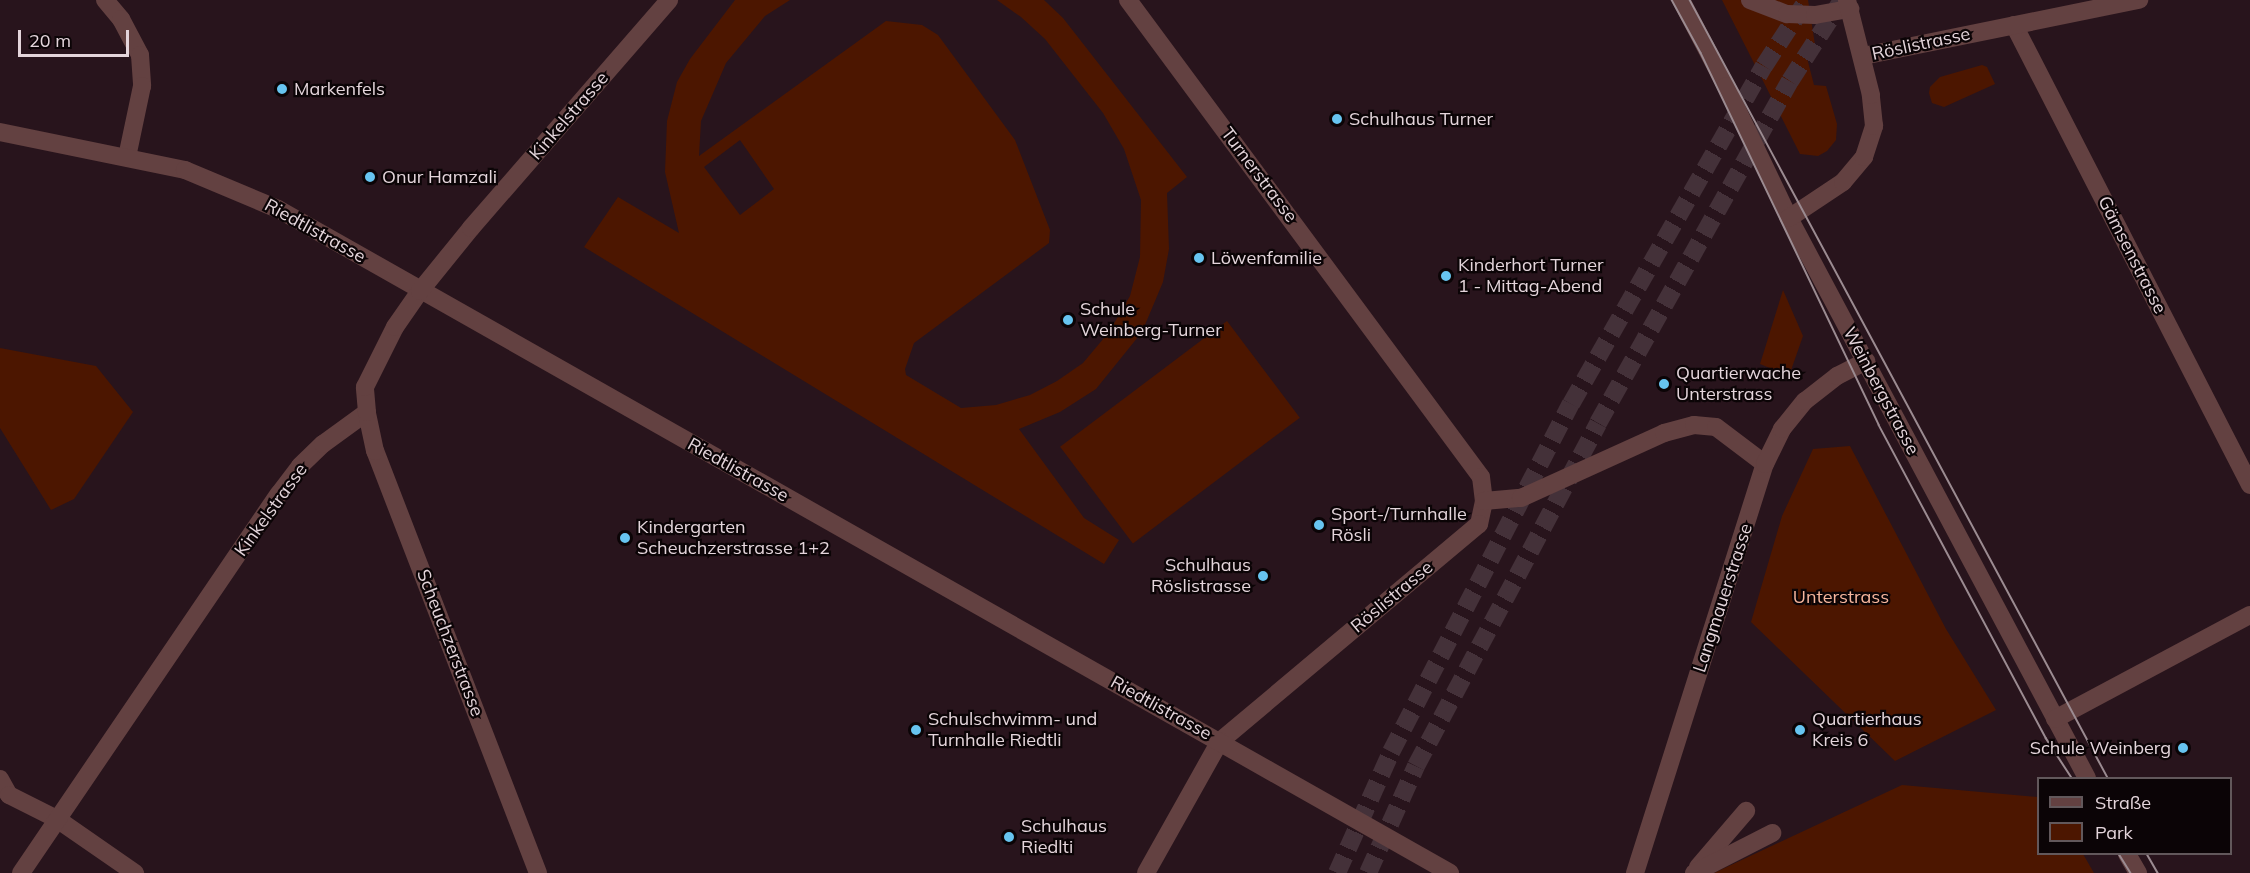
<!DOCTYPE html>
<meta charset="utf-8">
<style>
body{margin:0}
#map{position:relative;width:2250px;height:873px;overflow:hidden;background:#28141c;font-family:Mulish,sans-serif}
div>[style]{position:absolute}
[style*='--x']{left:calc(var(--x)*1px);top:calc(var(--y)*1px);width:calc(var(--w)*1px);rotate:calc(var(--a)*1deg)}
.green>*{inset:0;background:#4c1600;transform-origin:0 0}
.highway-tunnel>*{height:18px;margin-top:-9px;transform-origin:0;background:repeating-linear-gradient(90deg,#443139 0 18px,transparent 0 27px)}
.minor>*{height:18px;margin:-9px;padding:0 9px;transform-origin:9px;border-radius:9px;background:#634141}
.tram>*{height:1.5px;margin:-0.75px;padding:0 0.75px;transform-origin:0.75px;border-radius:0.75px;background:#9b8b91}
.dots>*{width:16px;height:16px;translate:-50% -50%;box-sizing:border-box;border:3px solid #0b0406;border-radius:50%}
span{translate:-50% -50%;white-space:nowrap;text-align:center;line-height:1.15;-webkit-text-stroke:4.5px #0b0406;paint-order:stroke}
.street-label{font-size:18px;color:#e4d5db}
.poi-label{font-size:18px;color:#e4d5db}
.left{translate:0 -50%;text-align:left}
.right{translate:-100% -50%;text-align:right}
.park-label{font-size:18px;color:#f7b69d}
.legend{position:absolute;left:2037px;top:777px;width:195px;height:78px;box-sizing:border-box;background:#0b0406;border:2px solid #62585b;margin:0;padding:8px 10px;list-style:none;font-size:18px;color:#e4d5db}
.legend li{display:flex;align-items:center;gap:12px;height:30px}
.legend b{width:30px;border:2px solid #62585b}
.scale{position:absolute;left:18px;top:30px;width:111px;height:27px;box-sizing:border-box;border:3px solid #e4d5db;border-top:0;padding-left:8px;font-size:18px;line-height:21px;white-space:nowrap;color:#e4d5db;-webkit-text-stroke:4px #0b0406;paint-order:stroke}
</style>
<div id="map">
<div class="green">
<i style="clip-path:polygon(evenodd,735px 0,790px 0,765px 16px,726px 63px,701px 121px,699px 156px,886px 21px,922px 25px,938px 35px,1015px 140px,1050px 230px,1049px 243px,914px 343px,905px 369px,906px 375px,961px 408px,996px 405px,1030px 395px,1057px 381px,1083px 363px,1109px 332px,1130px 296px,1140px 257px,1141px 200px,1124px 149px,1103px 113px,1045px 39px,1021px 17px,997px 0,1044px 0,1063px 18px,1187px 177px,1167px 193px,1169px 249px,1163px 282px,1142px 332px,1096px 389px,1060px 412px,1019px 429px,1084px 518px,1119px 540px,1104px 564px,584px 247px,618px 197px,679px 233px,665px 172px,667px 121px,677px 82px,690px 59px,735px 0,740px 140px,774px 189px,740px 215px,704px 167px,740px 140px)"></i>
<i style="clip-path:polygon(1722px 0,1808px 0,1816px 51px,1806px 54px,1814px 85px,1826px 86px,1837px 124px,1836px 140px,1827px 151px,1818px 156px,1800px 154px)"></i>
<i style="clip-path:polygon(1982px 65px,1987px 67px,1995px 84px,1944px 107px,1932px 103px,1929px 93px,1930px 87px,1940px 77px)"></i>
<i style="clip-path:polygon(1783px 290px,1803px 336px,1789px 376px,1760px 364px)"></i>
<i style="left:1227px;top:321px;width:121px;height:209px;rotate:53deg"></i>
<i style="clip-path:polygon(0 348px,96px 366px,133px 412px,74px 499px,51px 510px,0 428px)"></i>
<i style="clip-path:polygon(1850px 446px,1946px 629px,1996px 710px,1895px 761px,1751px 622px,1782px 516px,1813px 449px)"></i>
<i style="clip-path:polygon(1902px 785px,2038px 797px,2038px 854px,2083px 854px,2094px 873px,1714px 873px)"></i>
</div>
<div class="highway-tunnel">
<i style="--x:1337;--y:873;--w:133;--a:-65.9"></i>
<i style="--x:1391;--y:752;--w:392;--a:-62.7"></i>
<i style="--x:1571;--y:404;--w:389;--a:-60.3"></i>
<i style="--x:1764;--y:66;--w:79;--a:-56.9"></i>
<i style="--x:1368;--y:873;--w:117;--a:-65.8"></i>
<i style="--x:1416;--y:766;--w:388;--a:-62"></i>
<i style="--x:1598;--y:423;--w:392;--a:-60.7"></i>
<i style="--x:1790;--y:81;--w:94;--a:-57.2"></i>
</div>
<div class="minor">
<i style="--x:105;--y:0;--w:25;--a:50"></i>
<i style="--x:121;--y:19;--w:41;--a:62.2"></i>
<i style="--x:140;--y:55;--w:31;--a:86"></i>
<i style="--x:142;--y:86;--w:73;--a:101.9"></i>
<i style="--x:1128;--y:0;--w:593;--a:53.5"></i>
<i style="--x:1481;--y:477;--w:24;--a:83"></i>
<i style="--x:1484;--y:501;--w:24;--a:102"></i>
<i style="--x:1479;--y:524;--w:338;--a:140"></i>
<i style="--x:1220;--y:741;--w:151;--a:119.3"></i>
<i style="--x:1681;--y:0;--w:97;--a:62.4"></i>
<i style="--x:1726;--y:86;--w:146;--a:64.5"></i>
<i style="--x:1789;--y:218;--w:634;--a:61.98"></i>
<i style="--x:1750;--y:0;--w:40;--a:21"></i>
<i style="--x:1787;--y:14;--w:28;--a:2"></i>
<i style="--x:1815;--y:15;--w:36;--a:-10"></i>
<i style="--x:2014;--y:25;--w:517;--a:62.84"></i>
<i style="--x:1863;--y:56;--w:282;--a:-11.5"></i>
<i style="--x:0;--y:132;--w:189;--a:11.6"></i>
<i style="--x:185;--y:170;--w:101;--a:22.8"></i>
<i style="--x:278;--y:209;--w:1347;--a:29.53"></i>
<i style="--x:1789;--y:218;--w:65;--a:-33.7"></i>
<i style="--x:1843;--y:182;--w:33;--a:-50"></i>
<i style="--x:1864;--y:157;--w:33;--a:-72"></i>
<i style="--x:1874;--y:126;--w:31;--a:-96"></i>
<i style="--x:1871;--y:95;--w:98;--a:-104.2"></i>
<i style="--x:1484;--y:501;--w:37;--a:-5"></i>
<i style="--x:1521;--y:498;--w:157;--a:-24.4"></i>
<i style="--x:1664;--y:433;--w:31;--a:-15"></i>
<i style="--x:1694;--y:425;--w:22;--a:5"></i>
<i style="--x:1716;--y:427;--w:61;--a:37.1"></i>
<i style="--x:2055;--y:719;--w:221;--a:-28.1"></i>
<i style="--x:0;--y:779;--w:18;--a:61"></i>
<i style="--x:9;--y:795;--w:54;--a:26.6"></i>
<i style="--x:57;--y:819;--w:95;--a:34.7"></i>
<i style="--x:2127;--y:854;--w:22;--a:60"></i>
<i style="--x:1698;--y:867;--w:74;--a:-49.4"></i>
<i style="--x:21;--y:873;--w:458;--a:-55.8"></i>
<i style="--x:279;--y:494;--w:35;--a:-53"></i>
<i style="--x:300;--y:466;--w:32;--a:-44"></i>
<i style="--x:323;--y:444;--w:54;--a:-36"></i>
<i style="--x:538;--y:873;--w:452;--a:-111.1"></i>
<i style="--x:375;--y:451;--w:40;--a:-102"></i>
<i style="--x:367;--y:412;--w:25;--a:-95"></i>
<i style="--x:365;--y:387;--w:67;--a:-63.4"></i>
<i style="--x:395;--y:327;--w:44;--a:-55.2"></i>
<i style="--x:420;--y:291;--w:81;--a:-51"></i>
<i style="--x:471;--y:228;--w:302;--a:-49"></i>
<i style="--x:1635;--y:873;--w:429;--a:-72.4"></i>
<i style="--x:1765;--y:464;--w:39;--a:-64"></i>
<i style="--x:1782;--y:429;--w:36;--a:-51"></i>
<i style="--x:1805;--y:401;--w:41;--a:-38"></i>
<i style="--x:1837;--y:376;--w:33;--a:-27"></i>
<i style="--x:1694;--y:873;--w:88;--a:-27.1"></i>
</div>
<div class="tram">
<i style="--x:1672;--y:0;--w:60;--a:61.3"></i>
<i style="--x:1701;--y:53;--w:412;--a:64.4"></i>
<i style="--x:1879;--y:425;--w:355;--a:61.9"></i>
<i style="--x:2046;--y:738;--w:48;--a:57"></i>
<i style="--x:1690;--y:0;--w:883;--a:61.75"></i>
<i style="--x:2119;--y:854;--w:22;--a:58"></i>
<i style="--x:2147;--y:854;--w:22;--a:60"></i>
</div>
<div class="dots">
<i style="left:282px;top:89px;background:#67c4f0"></i>
<i style="left:1337px;top:119px;background:#67c4f0"></i>
<i style="left:370px;top:177px;background:#67c4f0"></i>
<i style="left:1199px;top:258px;background:#67c4f0"></i>
<i style="left:1446px;top:276px;background:#67c4f0"></i>
<i style="left:1068px;top:320px;background:#67c4f0"></i>
<i style="left:1664px;top:384px;background:#67c4f0"></i>
<i style="left:1319px;top:525px;background:#67c4f0"></i>
<i style="left:625px;top:538px;background:#67c4f0"></i>
<i style="left:1263px;top:576px;background:#67c4f0"></i>
<i style="left:916px;top:730px;background:#67c4f0"></i>
<i style="left:1800px;top:730px;background:#67c4f0"></i>
<i style="left:2183px;top:748px;background:#67c4f0"></i>
<i style="left:1009px;top:837px;background:#67c4f0"></i>
</div>
<div class="street-label">
<span style="left:1921px;top:44px;rotate:-12deg">Röslistrasse</span>
<span style="left:569px;top:116px;rotate:-49deg">Kinkelstrasse</span>
<span style="left:1259px;top:175px;rotate:53deg">Turnerstrasse</span>
<span style="left:315px;top:231px;rotate:29deg">Riedtlistrasse</span>
<span style="left:2132px;top:255px;rotate:63deg">Gämsenstrasse</span>
<span style="left:1881px;top:391px;rotate:62deg">Weinbergstrasse</span>
<span style="left:738px;top:470px;rotate:29deg">Riedtlistrasse</span>
<span style="left:271px;top:510px;rotate:-54deg">Kinkelstrasse</span>
<span style="left:1392px;top:597px;rotate:-40deg">Röslistrasse</span>
<span style="left:1723px;top:598px;rotate:-72deg">Langmauerstrasse</span>
<span style="left:450px;top:643px;rotate:69deg">Scheuchzerstrasse</span>
<span style="left:1161px;top:708px;rotate:29deg">Riedtlistrasse</span>
</div>
<div class="poi-label">
<span class="left" style="left:294px;top:89px">Markenfels</span>
<span class="left" style="left:1349px;top:119px">Schulhaus Turner</span>
<span class="left" style="left:382px;top:177px">Onur Hamzali</span>
<span class="left" style="left:1211px;top:258px">Löwenfamilie</span>
<span class="left" style="left:1458px;top:276px">Kinderhort Turner<br>1 - Mittag-Abend</span>
<span class="left" style="left:1080px;top:320px">Schule<br>Weinberg-Turner</span>
<span class="left" style="left:1676px;top:384px">Quartierwache<br>Unterstrass</span>
<span class="left" style="left:1331px;top:525px">Sport-/Turnhalle<br>Rösli</span>
<span class="left" style="left:637px;top:538px">Kindergarten<br>Scheuchzerstrasse 1+2</span>
<span class="right" style="left:1251px;top:576px">Schulhaus<br>Röslistrasse</span>
<span class="left" style="left:928px;top:730px">Schulschwimm- und<br>Turnhalle Riedtli</span>
<span class="left" style="left:1812px;top:730px">Quartierhaus<br>Kreis 6</span>
<span class="right" style="left:2171px;top:748px">Schule Weinberg</span>
<span class="left" style="left:1021px;top:837px">Schulhaus<br>Riedlti</span>
</div>
<div class="park-label">
<span style="left:1841px;top:597px">Unterstrass</span>
</div>
<ul class="legend">
<li><b style="height:8px;background:#634141"></b>Straße</li>
<li><b style="height:16px;background:#4c1600"></b>Park</li>
</ul>
<div class="scale">20 m</div>
</div>
